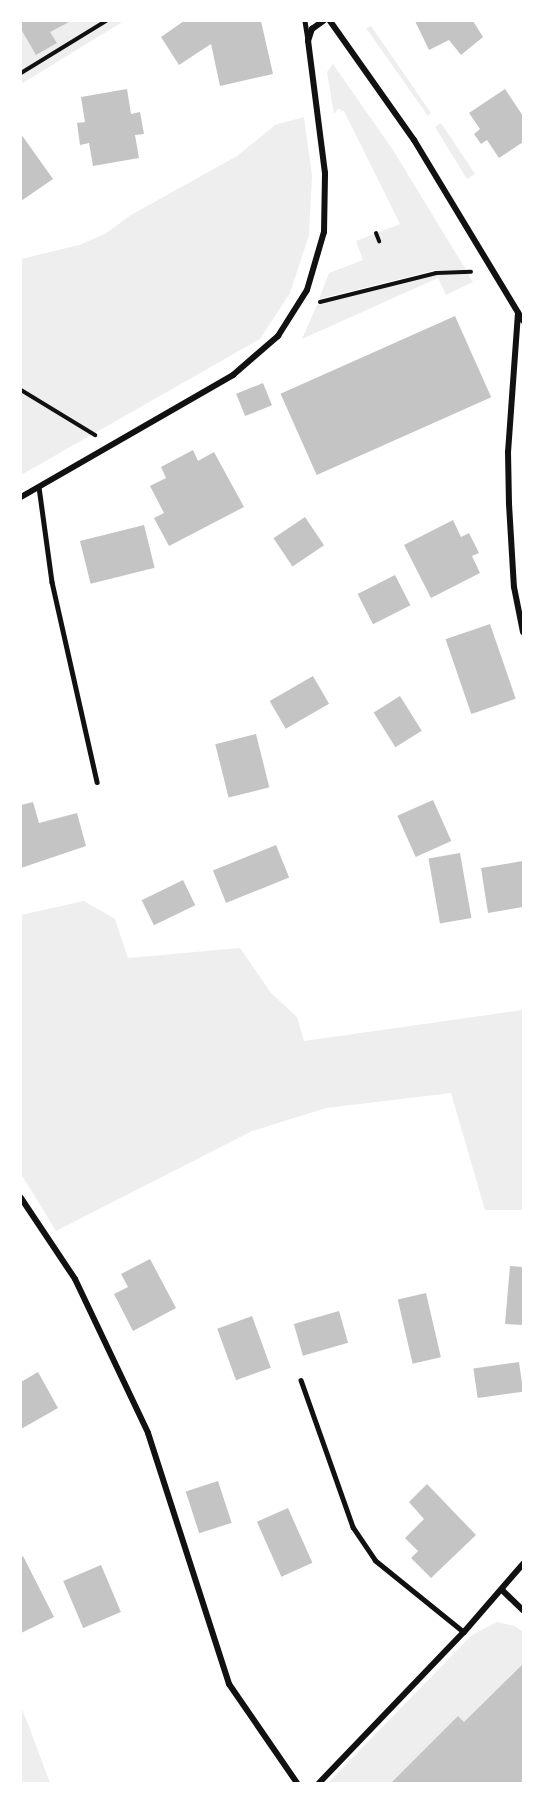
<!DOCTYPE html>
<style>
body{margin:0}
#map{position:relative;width:544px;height:1804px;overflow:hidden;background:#fff;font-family:Montserrat,sans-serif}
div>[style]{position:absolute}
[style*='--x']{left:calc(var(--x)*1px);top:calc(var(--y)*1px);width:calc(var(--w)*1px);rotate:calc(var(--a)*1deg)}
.green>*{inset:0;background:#eee}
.building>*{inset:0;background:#c4c4c4;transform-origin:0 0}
.path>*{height:4px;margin:-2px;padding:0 2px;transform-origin:2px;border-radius:2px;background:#111}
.service>*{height:4.5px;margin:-2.25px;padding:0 2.25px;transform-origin:2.25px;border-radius:2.25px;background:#111}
.minor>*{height:6px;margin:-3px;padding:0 3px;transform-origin:3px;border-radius:3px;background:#111}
span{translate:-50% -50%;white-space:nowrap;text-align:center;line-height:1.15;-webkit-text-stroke:6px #fff;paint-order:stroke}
.frame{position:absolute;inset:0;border:22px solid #fff;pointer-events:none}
</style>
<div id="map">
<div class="green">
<i style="clip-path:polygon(21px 21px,124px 21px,21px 84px)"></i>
<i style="clip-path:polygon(371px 26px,431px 113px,428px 116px,366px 28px)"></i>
<i style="clip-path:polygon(333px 64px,393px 150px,466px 270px,436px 270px,319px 299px,329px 273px,363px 260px,356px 241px,400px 224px,344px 111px,338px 109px,334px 114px,327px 72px)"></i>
<i style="clip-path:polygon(304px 117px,312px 176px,309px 235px,290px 293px,260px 339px,21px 475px,21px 259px,79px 245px,105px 234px,131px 215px,237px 156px,275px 125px)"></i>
<i style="clip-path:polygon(441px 123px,475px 174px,467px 179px,435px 127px)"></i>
<i style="clip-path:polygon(437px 274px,468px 274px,473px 282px,446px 295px,438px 278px,302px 339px,317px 305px)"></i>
<i style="clip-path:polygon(84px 901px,115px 919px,128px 958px,240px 948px,271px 993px,297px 1017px,304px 1041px,523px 1010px,523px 1210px,485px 1210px,451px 1093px,326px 1108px,252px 1131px,56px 1231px,21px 1174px,21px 915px)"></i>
<i style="clip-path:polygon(497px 1622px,515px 1626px,523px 1632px,523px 1783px,328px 1783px,472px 1635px)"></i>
<i style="clip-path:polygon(21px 1707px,28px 1724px,50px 1783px,21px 1783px)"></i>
</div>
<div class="building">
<i style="clip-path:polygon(21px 21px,71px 21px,50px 32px,57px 43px,36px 55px,21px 29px)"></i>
<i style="clip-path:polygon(184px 21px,261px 21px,273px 74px,220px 86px,211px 44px,179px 65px,161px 37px)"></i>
<i style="clip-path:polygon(415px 21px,473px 21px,483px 37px,461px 55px,449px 40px,429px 50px)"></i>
<i style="clip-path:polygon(127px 89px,131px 114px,140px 112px,144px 134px,135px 135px,139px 158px,93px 166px,89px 143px,80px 145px,77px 123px,85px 122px,81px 97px)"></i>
<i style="clip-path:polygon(505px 89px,523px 116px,523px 142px,499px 158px,487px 140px,481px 144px,474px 134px,480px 129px,469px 113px)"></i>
<i style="clip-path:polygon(21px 134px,53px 179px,21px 201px)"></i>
<i style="left:455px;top:316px;width:89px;height:191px;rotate:66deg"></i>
<i style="left:263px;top:383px;width:24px;height:29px;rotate:68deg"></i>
<i style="clip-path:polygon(193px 450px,198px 461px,214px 452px,244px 507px,169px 546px,154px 518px,164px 513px,150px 486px,166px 478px,161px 467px)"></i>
<i style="left:305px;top:517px;width:34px;height:38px;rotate:56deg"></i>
<i style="clip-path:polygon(453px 520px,461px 537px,469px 533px,479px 553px,472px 556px,480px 573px,431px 598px,404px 545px)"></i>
<i style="left:144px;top:525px;width:44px;height:66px;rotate:76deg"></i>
<i style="left:395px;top:575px;width:34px;height:42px;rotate:63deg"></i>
<i style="left:490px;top:624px;width:79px;height:47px;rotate:71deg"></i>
<i style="left:313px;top:676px;width:32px;height:50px;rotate:60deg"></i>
<i style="left:400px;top:696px;width:41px;height:31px;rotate:58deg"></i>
<i style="left:256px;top:734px;width:55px;height:42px;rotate:76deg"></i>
<i style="left:433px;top:800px;width:45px;height:39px;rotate:66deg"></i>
<i style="clip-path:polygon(33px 802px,39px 823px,77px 813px,86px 846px,21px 868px,21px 805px)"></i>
<i style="left:276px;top:845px;width:35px;height:68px;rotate:68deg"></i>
<i style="left:460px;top:853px;width:66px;height:32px;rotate:80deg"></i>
<i style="clip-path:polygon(523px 861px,523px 907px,488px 913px,481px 868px)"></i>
<i style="left:183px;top:880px;width:28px;height:46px;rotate:64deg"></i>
<i style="clip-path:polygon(150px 1259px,176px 1308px,133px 1331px,114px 1294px,128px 1287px,121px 1274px)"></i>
<i style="clip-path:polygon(510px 1266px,523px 1267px,523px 1325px,505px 1324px)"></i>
<i style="left:426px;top:1293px;width:66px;height:29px;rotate:77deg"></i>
<i style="left:339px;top:1311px;width:33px;height:47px;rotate:74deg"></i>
<i style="left:252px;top:1316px;width:55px;height:37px;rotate:70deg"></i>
<i style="left:519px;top:1362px;width:30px;height:46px;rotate:82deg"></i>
<i style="clip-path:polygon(38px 1372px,58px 1408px,21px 1429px,21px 1382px)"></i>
<i style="left:218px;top:1481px;width:44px;height:34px;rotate:72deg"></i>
<i style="clip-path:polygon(427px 1484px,476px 1535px,431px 1578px,411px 1558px,418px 1551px,405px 1538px,424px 1519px,409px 1502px)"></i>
<i style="left:288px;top:1508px;width:60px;height:34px;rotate:66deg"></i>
<i style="clip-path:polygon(23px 1556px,54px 1617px,21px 1633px,21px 1557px)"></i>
<i style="left:101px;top:1565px;width:51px;height:41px;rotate:67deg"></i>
<i style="clip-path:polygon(523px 1664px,523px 1783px,391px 1783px,458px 1716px,464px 1722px)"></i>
</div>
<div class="path">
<i style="--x:21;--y:73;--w:100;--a:-31.5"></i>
<i style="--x:376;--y:233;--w:9;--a:69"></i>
<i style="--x:320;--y:302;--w:120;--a:-14"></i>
<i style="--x:436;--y:273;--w:35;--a:-2"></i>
<i style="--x:21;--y:390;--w:87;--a:31.3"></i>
</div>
<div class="service">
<i style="--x:305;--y:21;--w:18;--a:81"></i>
<i style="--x:39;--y:487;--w:96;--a:82.2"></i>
<i style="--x:52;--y:582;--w:205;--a:77.3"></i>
<i style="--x:301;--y:1380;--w:156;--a:70.5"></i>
<i style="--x:353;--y:1527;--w:40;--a:56"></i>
<i style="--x:375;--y:1560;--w:114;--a:39"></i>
</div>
<div class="minor">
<i style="--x:330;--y:21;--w:146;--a:54.8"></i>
<i style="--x:414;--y:140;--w:211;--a:58.9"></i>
<i style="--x:518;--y:313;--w:139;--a:94.1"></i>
<i style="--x:508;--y:452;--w:52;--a:88.9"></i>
<i style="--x:509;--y:504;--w:83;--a:86.6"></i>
<i style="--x:514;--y:587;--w:46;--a:78.7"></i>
<i style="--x:21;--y:497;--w:245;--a:-29.9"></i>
<i style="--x:233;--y:375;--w:60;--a:-40.9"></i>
<i style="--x:278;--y:336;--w:54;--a:-57.8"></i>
<i style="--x:307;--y:290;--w:60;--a:-73.7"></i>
<i style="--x:324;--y:232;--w:59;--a:-89"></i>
<i style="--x:325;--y:173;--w:133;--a:-97.3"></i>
<i style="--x:308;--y:41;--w:13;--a:-72"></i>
<i style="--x:312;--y:29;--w:14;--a:-36"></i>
<i style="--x:21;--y:1198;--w:97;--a:56.3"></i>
<i style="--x:75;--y:1279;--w:170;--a:64.6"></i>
<i style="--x:148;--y:1433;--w:264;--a:72.1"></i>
<i style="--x:229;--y:1684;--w:120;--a:55.5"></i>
<i style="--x:502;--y:1590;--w:29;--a:44"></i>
<i style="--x:319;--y:1783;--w:209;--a:-46.2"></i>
<i style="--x:464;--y:1632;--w:90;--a:-49.1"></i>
</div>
<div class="frame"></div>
</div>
